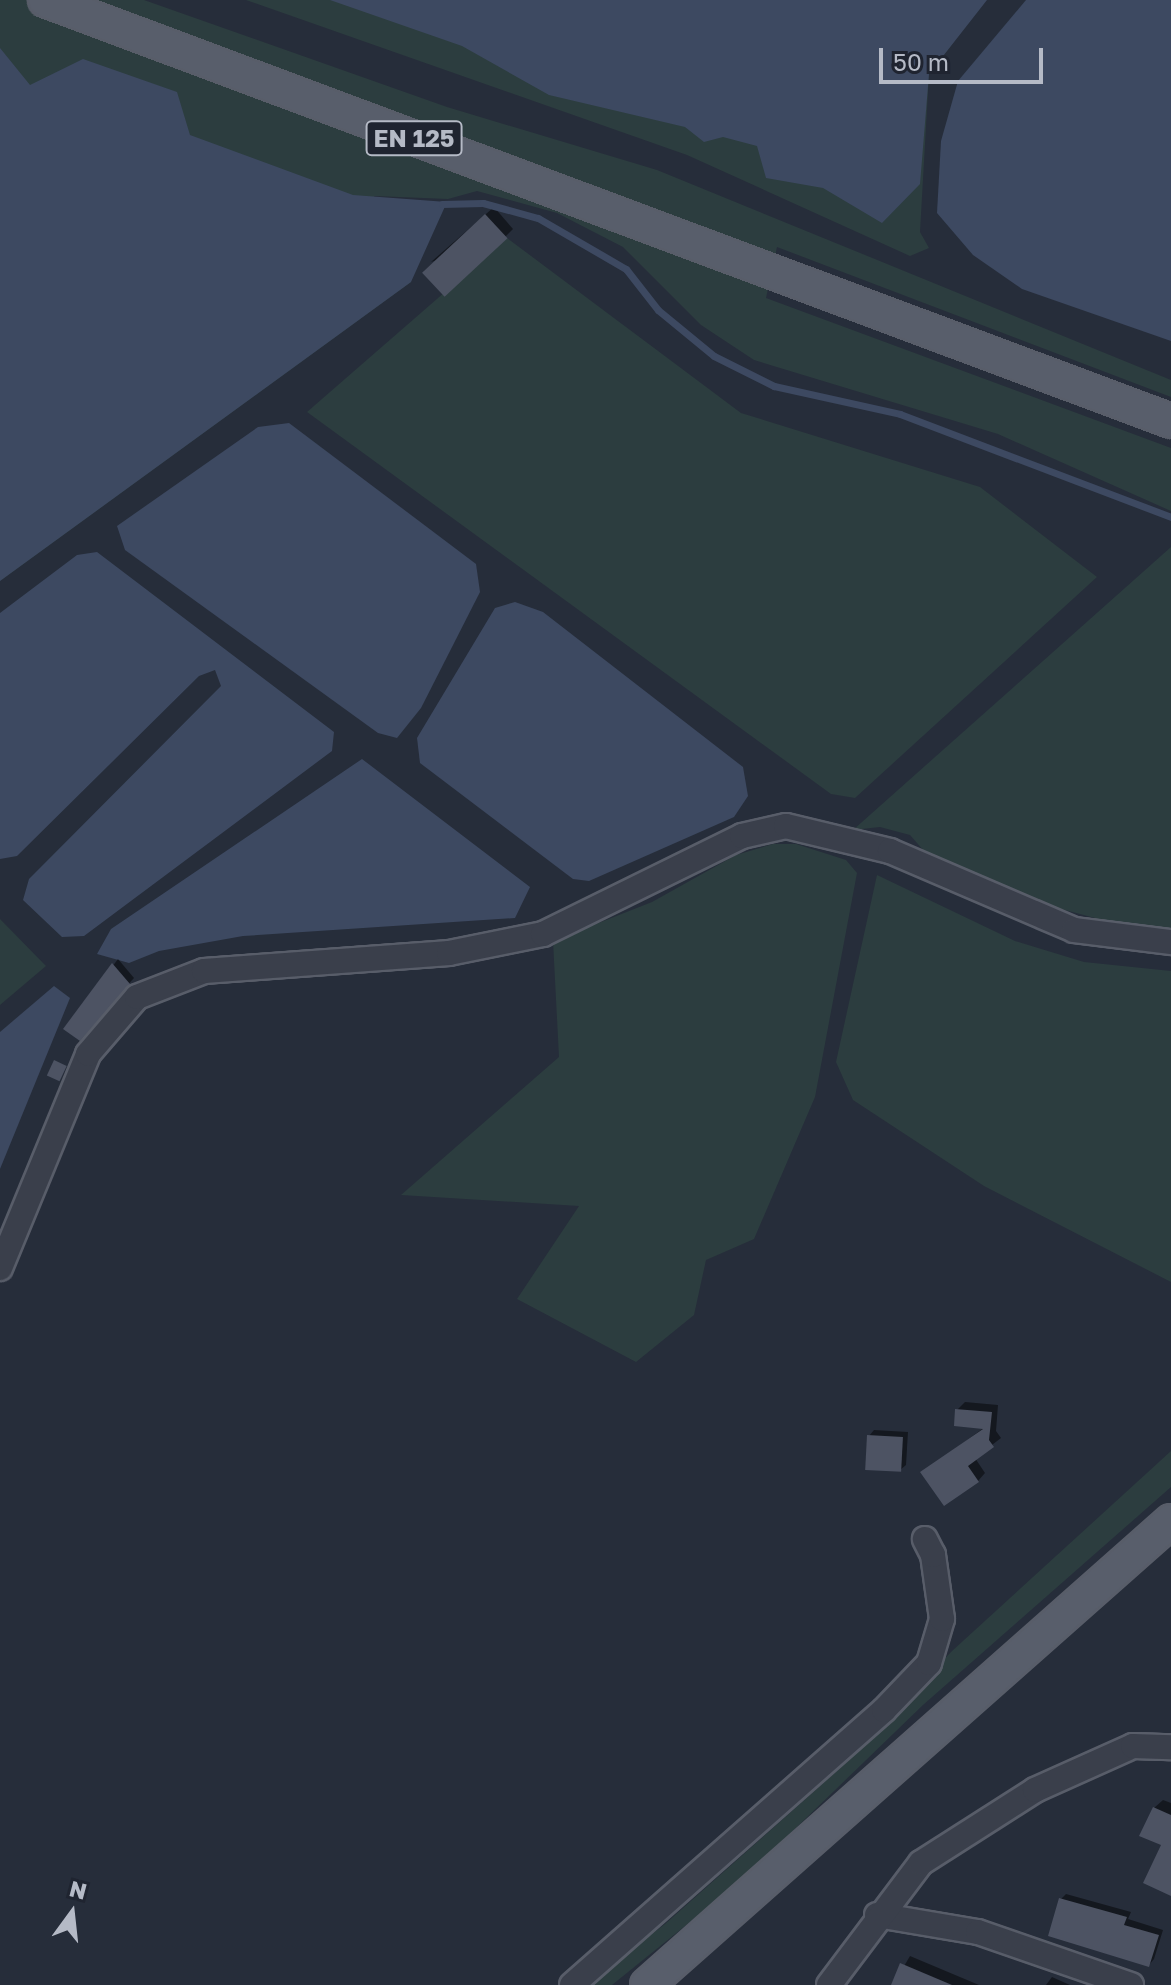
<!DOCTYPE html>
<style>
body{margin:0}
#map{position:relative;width:1171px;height:1985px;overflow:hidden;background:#262d3a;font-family:"Golos Text",sans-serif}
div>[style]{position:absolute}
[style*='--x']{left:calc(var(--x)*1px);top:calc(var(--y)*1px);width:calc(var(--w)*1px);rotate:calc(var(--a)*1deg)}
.green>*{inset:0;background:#2c3d3f}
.water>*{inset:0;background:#3d4961}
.shadow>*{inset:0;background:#0007}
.stream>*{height:7px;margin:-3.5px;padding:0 3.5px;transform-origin:3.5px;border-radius:3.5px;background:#3d4961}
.building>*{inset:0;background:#4d5363;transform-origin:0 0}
.roads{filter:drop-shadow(2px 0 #585d69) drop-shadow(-2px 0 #585d69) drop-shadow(0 2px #585d69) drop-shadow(0 -2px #585d69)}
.minor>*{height:24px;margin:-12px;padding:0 12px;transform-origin:12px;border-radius:12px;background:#3a3f4b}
.major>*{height:32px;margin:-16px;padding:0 16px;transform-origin:16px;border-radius:16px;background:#585e6b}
span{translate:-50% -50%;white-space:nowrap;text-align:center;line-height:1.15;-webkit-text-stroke:7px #1f2430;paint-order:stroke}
.shield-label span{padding:2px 6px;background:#1f2430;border:2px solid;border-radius:6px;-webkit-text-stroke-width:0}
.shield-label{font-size:24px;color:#b5bac6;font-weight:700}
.north{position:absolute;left:32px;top:1873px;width:80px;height:80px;-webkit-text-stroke:6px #1f2430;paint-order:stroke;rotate:15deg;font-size:22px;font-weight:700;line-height:32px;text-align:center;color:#b5bac6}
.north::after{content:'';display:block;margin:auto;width:28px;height:36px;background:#b5bac6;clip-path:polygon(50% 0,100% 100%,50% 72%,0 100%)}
.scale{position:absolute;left:879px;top:48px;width:164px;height:36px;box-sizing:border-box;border:4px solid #b5bac6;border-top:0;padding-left:10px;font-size:24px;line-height:28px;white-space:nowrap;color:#b5bac6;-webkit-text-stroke:6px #1f2430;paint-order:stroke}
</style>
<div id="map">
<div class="green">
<i style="clip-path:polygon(0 0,144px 0,447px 107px,657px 170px,1171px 380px,1171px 397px,777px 247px,766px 298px,1171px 448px,1171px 511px,998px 434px,754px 360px,701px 325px,623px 247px,557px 213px,477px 191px,448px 199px,374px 196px,411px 282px,0 581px)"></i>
<i style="clip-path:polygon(246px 0,587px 0,953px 43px,929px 74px,920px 232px,929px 248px,910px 256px,687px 155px)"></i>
<i style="clip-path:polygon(507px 238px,741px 413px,980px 487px,1097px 577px,855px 798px,831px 794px,307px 412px)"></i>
<i style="clip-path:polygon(1171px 547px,1171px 929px,1110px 922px,1035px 902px,924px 851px,910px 835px,880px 827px,853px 830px)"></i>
<i style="clip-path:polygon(773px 844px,796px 844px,846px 860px,857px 873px,815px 1097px,754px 1239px,706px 1260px,694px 1315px,636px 1362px,517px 1299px,579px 1206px,401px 1195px,559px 1057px,553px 941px,652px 902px,736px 855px)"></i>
<i style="clip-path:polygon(877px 875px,1015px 941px,1084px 962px,1171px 971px,1171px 1282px,984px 1186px,853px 1100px,836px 1062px)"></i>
<i style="clip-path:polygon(0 919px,46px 966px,0 1005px)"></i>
<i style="clip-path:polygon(1171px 1451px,1171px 1487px,923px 1705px,742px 1880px,612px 1985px,586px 1985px,665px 1924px,847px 1762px,952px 1651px)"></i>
</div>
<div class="water">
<i style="clip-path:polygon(330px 0,987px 0,929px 74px,920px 184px,882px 223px,823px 188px,766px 178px,757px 146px,723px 137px,704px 142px,685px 127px,549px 95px,462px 46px)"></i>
<i style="clip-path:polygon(1026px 0,1171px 0,1171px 341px,1022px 289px,973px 255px,937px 213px,941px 141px,958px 81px)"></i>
<i style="clip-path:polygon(0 48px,30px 85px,83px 59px,177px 92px,190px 135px,353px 195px,447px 202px,411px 282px,0 581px)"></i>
<i style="clip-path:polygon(289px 423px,476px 564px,480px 592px,421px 708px,397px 738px,378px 733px,125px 550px,117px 526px,258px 427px)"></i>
<i style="clip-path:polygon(97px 552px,334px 732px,332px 751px,84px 936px,62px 937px,23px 900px,29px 879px,221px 686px,215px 670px,199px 676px,17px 856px,0 859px,0 613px,77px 555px)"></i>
<i style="clip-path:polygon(515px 602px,543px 612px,743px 767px,748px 796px,734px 817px,589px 881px,573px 879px,420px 763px,417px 738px,495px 608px)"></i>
<i style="clip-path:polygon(362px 759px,530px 887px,515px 918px,243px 936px,159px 951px,129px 963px,97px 954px,111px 929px)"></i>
<i style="clip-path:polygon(54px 986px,70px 998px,0 1169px,0 1032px)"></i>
</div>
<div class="shadow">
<i style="clip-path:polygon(494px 207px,513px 229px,505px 237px,431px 262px)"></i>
<i style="clip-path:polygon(118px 959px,134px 978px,79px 1038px,66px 1028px)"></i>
<i style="clip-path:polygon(965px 1402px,998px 1405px,996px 1431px,1001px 1438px,975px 1458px,985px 1473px,978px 1481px,923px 1472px,985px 1427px,957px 1410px)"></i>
<i style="clip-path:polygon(874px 1430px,908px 1432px,906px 1465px,900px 1470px,869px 1436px)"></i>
<i style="clip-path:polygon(1163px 1800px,1171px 1803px,1171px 1889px,1154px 1808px)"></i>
<i style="clip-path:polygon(1066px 1894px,1131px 1912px,1128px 1919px,1163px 1930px,1154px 1959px,1149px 1965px,1061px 1899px)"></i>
<i style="clip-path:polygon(910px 1956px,979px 1985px,893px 1985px)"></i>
<i style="clip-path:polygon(1052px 1977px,1070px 1985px,1046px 1985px)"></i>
</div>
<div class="stream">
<i style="--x:442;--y:204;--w:41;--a:-1.4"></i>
<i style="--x:483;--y:203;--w:57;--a:15.3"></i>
<i style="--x:538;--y:218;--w:102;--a:30.1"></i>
<i style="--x:626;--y:269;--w:52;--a:52"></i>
<i style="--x:658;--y:310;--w:72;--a:39.4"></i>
<i style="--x:714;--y:356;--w:67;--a:26.6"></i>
<i style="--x:774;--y:386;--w:129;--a:12.5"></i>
<i style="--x:900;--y:414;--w:290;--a:20.8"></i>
</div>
<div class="building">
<i style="left:485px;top:214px;width:33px;height:86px;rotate:47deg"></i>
<i style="clip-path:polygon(112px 963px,130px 984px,80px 1041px,63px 1029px)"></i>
<i style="left:54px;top:1060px;width:14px;height:17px;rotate:25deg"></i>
<i style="clip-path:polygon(955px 1409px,992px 1412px,989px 1440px,994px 1447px,968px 1466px,979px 1482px,944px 1506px,920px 1472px,983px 1429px,954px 1426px)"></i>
<i style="left:867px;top:1435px;width:36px;height:35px;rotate:3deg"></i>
<i style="clip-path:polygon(1153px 1807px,1171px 1815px,1171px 1896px,1143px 1883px,1161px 1845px,1139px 1836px)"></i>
<i style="clip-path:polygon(1059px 1898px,1127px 1917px,1124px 1925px,1159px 1935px,1149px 1967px,1048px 1936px)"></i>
<i style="clip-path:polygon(900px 1963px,952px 1985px,891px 1985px)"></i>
</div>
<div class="roads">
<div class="minor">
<i style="--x:0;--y:1268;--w:231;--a:-67.6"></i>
<i style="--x:88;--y:1054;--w:75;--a:-49.3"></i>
<i style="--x:137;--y:997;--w:72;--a:-21.2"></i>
<i style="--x:204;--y:971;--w:246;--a:-4.2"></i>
<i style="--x:449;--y:953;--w:96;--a:-11.4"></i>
<i style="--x:543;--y:934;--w:222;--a:-26.2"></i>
<i style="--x:742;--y:836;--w:45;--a:-12.8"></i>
<i style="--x:786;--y:826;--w:107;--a:13.5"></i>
<i style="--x:890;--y:851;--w:200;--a:23.2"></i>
<i style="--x:1074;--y:930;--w:98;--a:7.1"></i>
<i style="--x:877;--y:1915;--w:102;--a:9.6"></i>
<i style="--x:978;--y:1932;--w:162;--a:19.1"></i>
<i style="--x:572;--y:1985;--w:416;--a:-41.4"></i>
<i style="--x:884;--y:1710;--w:65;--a:-46.2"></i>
<i style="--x:929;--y:1663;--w:46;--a:-73.5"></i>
<i style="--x:942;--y:1619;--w:65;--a:-98"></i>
<i style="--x:933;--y:1555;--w:18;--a:-117"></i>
<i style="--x:829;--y:1985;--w:153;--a:-53"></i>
<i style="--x:921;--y:1863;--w:135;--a:-32.6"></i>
<i style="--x:1035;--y:1790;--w:107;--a:-24.2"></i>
<i style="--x:1133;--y:1746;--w:38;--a:2"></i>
</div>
<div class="major">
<i style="--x:45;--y:0;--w:1202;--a:20.5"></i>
<i style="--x:647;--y:1985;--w:700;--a:-41.52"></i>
</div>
</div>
<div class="shield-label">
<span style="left:414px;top:138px">EN 125</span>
</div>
<div class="north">N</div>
<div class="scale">50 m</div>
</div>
